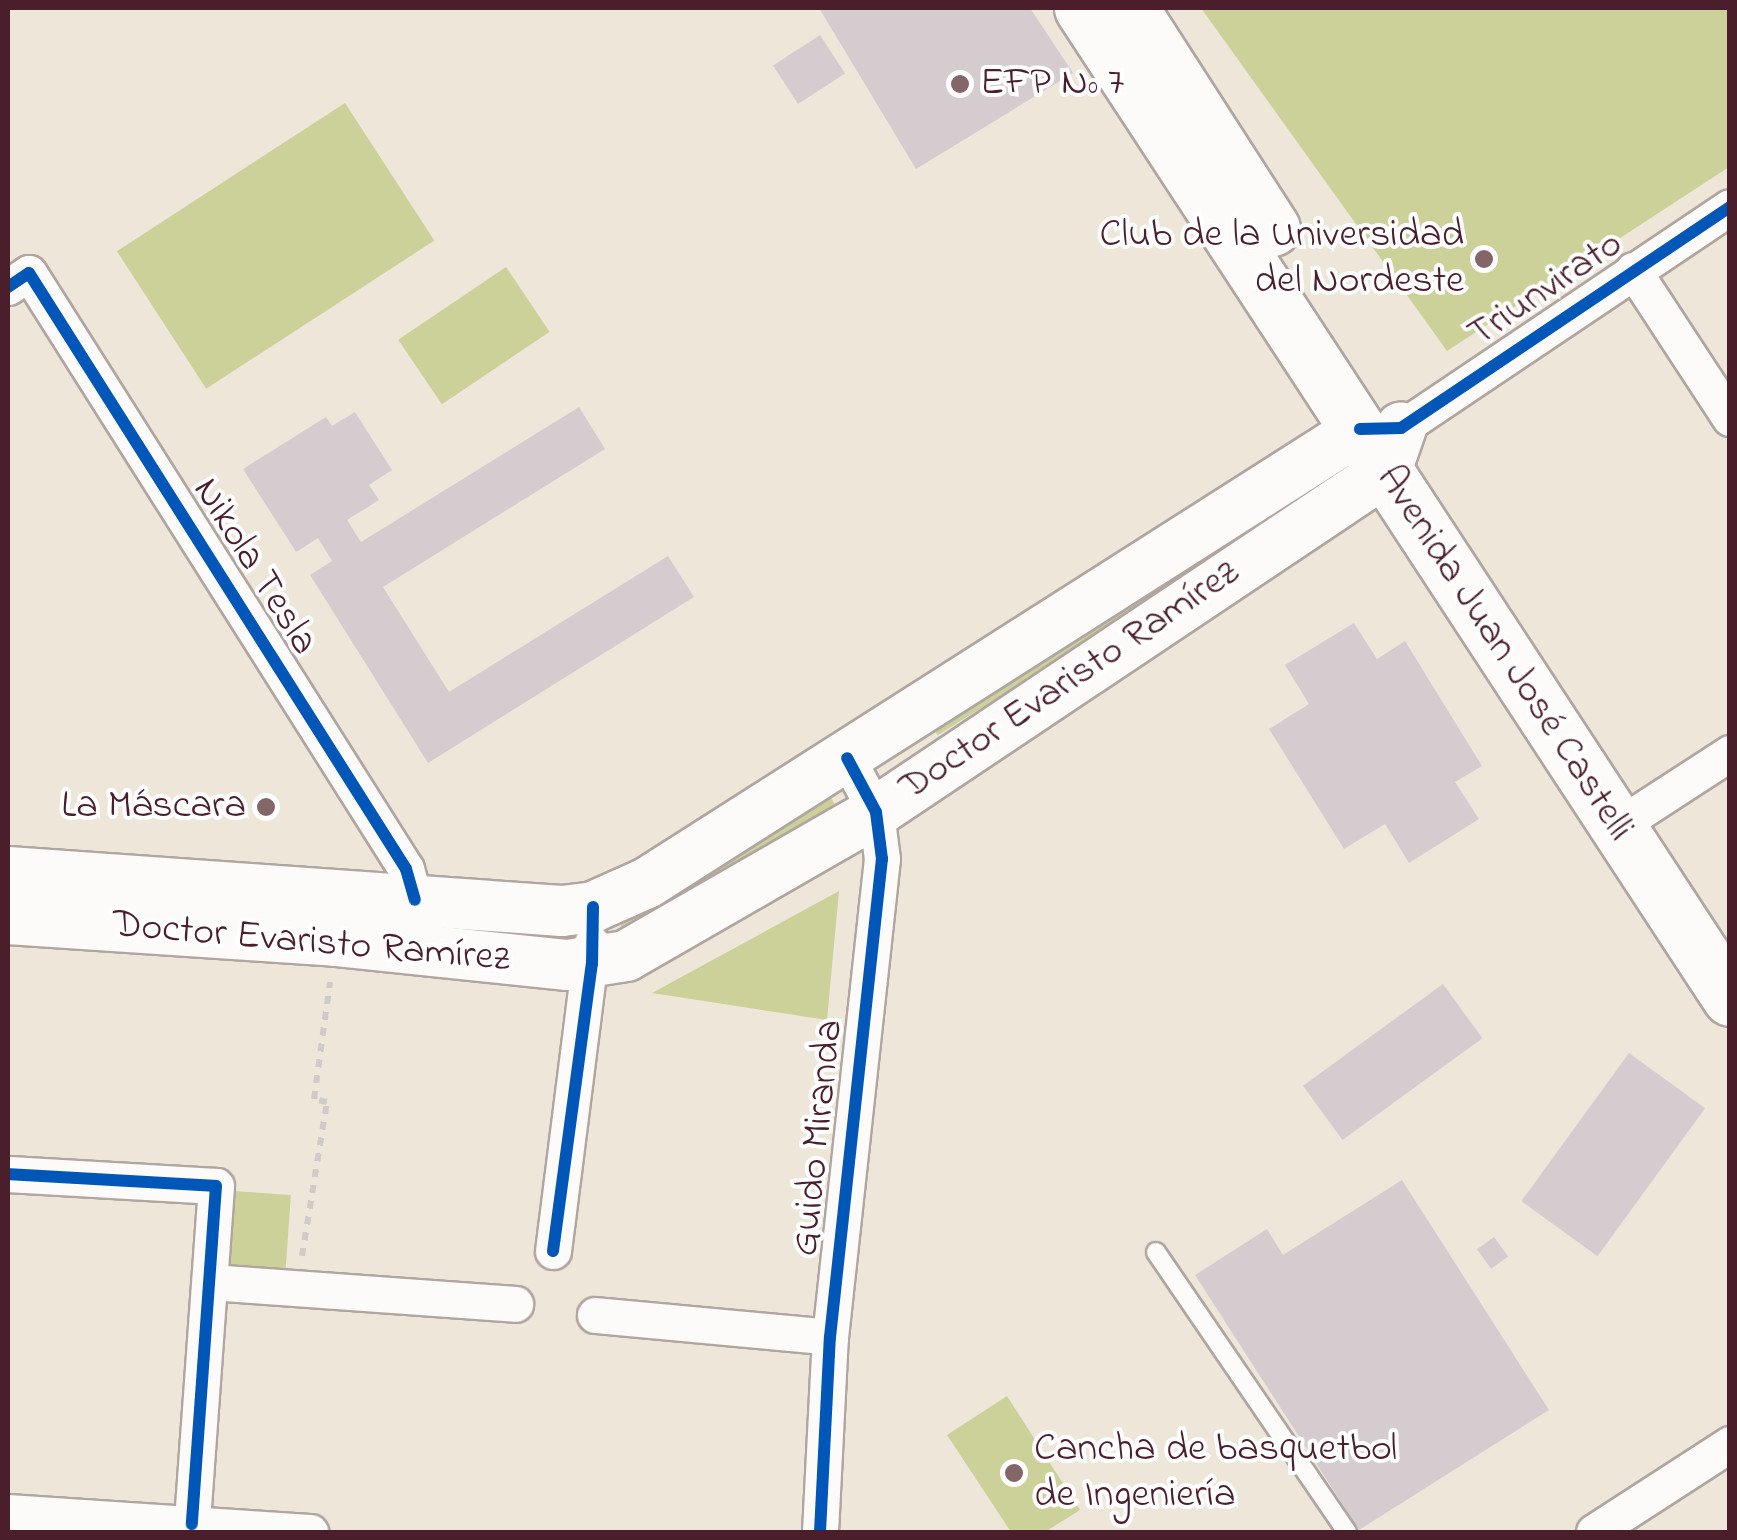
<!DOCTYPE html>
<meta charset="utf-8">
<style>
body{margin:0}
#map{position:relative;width:1737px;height:1540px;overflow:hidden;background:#efe6da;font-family:"Indie Flower",sans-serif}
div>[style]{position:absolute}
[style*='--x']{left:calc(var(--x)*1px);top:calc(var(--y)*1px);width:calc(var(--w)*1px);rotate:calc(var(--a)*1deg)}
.green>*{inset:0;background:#cbd199;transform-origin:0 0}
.building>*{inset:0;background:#d5ccd0;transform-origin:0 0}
.path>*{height:6px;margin-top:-3px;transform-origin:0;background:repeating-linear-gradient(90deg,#d0cbc9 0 8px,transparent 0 16px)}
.roads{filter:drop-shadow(2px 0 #b0a5a0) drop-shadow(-2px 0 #b0a5a0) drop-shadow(0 2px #b0a5a0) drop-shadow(0 -2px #b0a5a0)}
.service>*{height:18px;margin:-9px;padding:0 9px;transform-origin:9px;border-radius:9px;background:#fdfbf9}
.minor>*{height:35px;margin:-17.5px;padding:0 17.5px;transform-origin:17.5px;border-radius:17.5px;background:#fdfbf9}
.secondary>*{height:50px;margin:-25px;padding:0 25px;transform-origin:25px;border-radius:25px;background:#fdfbf9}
.primary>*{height:55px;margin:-27.5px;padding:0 27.5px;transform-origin:27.5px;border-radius:27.5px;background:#fdfbf9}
.cycleway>*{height:12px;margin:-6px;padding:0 6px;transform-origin:6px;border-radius:6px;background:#0057b8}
.dots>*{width:28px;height:28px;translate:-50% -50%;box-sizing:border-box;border:5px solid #fff;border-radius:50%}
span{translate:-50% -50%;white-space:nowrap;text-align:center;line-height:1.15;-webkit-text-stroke:8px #fff;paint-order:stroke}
.poi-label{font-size:40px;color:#4a1f2b}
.left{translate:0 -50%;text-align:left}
.right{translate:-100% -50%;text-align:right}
.street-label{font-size:40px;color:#4a1f2b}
.frame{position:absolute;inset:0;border:10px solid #4a1f2b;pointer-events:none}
</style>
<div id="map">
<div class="green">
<i style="clip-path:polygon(1201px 8px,1729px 8px,1729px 167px,1447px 351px)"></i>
<i style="left:345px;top:103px;width:164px;height:272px;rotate:57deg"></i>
<i style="left:506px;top:267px;width:78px;height:130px;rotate:56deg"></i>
<i style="left:1311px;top:476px;width:22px;height:454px;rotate:58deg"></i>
<i style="clip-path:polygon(829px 794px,839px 812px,628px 936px,620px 924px)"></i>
<i style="clip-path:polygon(839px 891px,827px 1020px,652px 993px)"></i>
<i style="left:233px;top:1191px;width:58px;height:76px;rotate:4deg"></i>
<i style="clip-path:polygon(1007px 1396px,1080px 1510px,1045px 1532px,1011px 1532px,947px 1435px)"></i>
</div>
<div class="building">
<i style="clip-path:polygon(819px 8px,1030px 8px,1073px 73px,916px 169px)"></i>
<i style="left:820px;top:35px;width:46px;height:56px;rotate:57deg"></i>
<i style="clip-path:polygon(579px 407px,605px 449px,383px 587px,449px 692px,668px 556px,694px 597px,428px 763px,310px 575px,332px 561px,318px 538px,296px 552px,243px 469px,326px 417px,332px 426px,355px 412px,392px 470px,369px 485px,379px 500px,347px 520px,361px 542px)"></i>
<i style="clip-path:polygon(1354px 623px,1377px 659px,1405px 641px,1482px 766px,1455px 782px,1479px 819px,1409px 863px,1385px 824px,1344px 849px,1269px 729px,1309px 704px,1285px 665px)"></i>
<i style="left:1443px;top:984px;width:67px;height:173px;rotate:54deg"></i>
<i style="left:1629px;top:1053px;width:94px;height:183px;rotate:36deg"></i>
<i style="clip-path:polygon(1402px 1180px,1549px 1410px,1359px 1530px,1195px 1275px,1267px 1229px,1283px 1255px)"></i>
<i style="left:1494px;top:1237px;width:24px;height:21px;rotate:54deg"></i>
</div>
<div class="path">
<i style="--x:302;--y:1256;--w:156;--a:-80.8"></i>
<i style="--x:327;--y:1102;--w:13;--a:-167"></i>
<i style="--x:314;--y:1099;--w:118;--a:-82.2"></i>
</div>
<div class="roads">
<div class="service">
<i style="--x:1156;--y:1252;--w:339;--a:55.7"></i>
</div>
<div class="minor">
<i style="--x:1633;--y:270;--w:177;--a:56.8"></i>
<i style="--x:8;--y:287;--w:25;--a:-34"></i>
<i style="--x:29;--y:273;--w:705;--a:57.68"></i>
<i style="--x:406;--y:869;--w:32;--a:74"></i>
<i style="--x:1401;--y:428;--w:396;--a:-33.9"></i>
<i style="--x:1616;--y:827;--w:136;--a:-33"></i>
<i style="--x:8;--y:1174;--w:208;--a:3.3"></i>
<i style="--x:216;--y:1186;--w:339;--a:94.1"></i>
<i style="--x:553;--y:1251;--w:310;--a:-82.8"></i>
<i style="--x:210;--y:1282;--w:306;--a:4.1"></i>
<i style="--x:595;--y:1315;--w:236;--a:5.3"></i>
<i style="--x:8;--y:1512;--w:303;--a:3.8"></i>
<i style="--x:820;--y:1532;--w:195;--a:-87.1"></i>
<i style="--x:830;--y:1337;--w:481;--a:-83.8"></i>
<i style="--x:882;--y:859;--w:47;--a:-97.3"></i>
<i style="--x:876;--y:812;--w:61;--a:-118.2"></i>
<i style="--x:1594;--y:1532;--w:162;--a:-32.9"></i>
</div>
<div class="secondary">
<i style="--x:8;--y:872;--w:555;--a:4.03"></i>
<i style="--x:562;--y:911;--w:31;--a:-7"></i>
<i style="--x:593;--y:907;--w:59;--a:-24"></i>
<i style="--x:647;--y:883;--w:845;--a:-32.49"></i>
<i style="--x:8;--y:919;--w:328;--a:3.8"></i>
<i style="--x:335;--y:941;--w:234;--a:5.9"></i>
<i style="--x:568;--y:965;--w:59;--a:-8.8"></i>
<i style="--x:626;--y:956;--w:289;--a:-29.9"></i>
<i style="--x:876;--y:812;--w:613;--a:-33.77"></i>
<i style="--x:1386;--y:471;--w:46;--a:-70.8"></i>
</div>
<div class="primary">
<i style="--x:1082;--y:8;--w:1183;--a:56.79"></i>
<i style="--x:1130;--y:8;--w:262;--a:57.2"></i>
</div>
</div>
<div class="cycleway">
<i style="--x:8;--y:287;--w:25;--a:-34"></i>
<i style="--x:29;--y:273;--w:705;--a:57.68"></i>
<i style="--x:406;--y:869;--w:32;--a:74"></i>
<i style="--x:1360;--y:429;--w:41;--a:-1.4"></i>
<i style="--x:1401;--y:428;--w:396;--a:-33.9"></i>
<i style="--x:8;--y:1174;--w:208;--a:3.3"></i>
<i style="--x:216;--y:1186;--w:339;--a:94.1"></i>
<i style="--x:553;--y:1251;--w:290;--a:-82.3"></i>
<i style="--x:592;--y:964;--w:57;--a:-89"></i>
<i style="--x:820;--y:1532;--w:195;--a:-87.1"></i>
<i style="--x:830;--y:1337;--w:481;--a:-83.8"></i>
<i style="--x:882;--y:859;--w:47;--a:-97.3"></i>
<i style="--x:876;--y:812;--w:61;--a:-118.2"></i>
</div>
<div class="dots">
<i style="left:960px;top:84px;background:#846568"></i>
<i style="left:1484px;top:259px;background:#846568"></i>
<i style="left:266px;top:807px;background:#846568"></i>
<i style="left:1014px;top:1473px;background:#846568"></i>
</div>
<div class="poi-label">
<span class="left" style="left:980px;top:84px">EFP Nº 7</span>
<span class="right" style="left:1464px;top:259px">Club de la Universidad<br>del Nordeste</span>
<span class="right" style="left:246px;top:807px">La Máscara</span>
<span class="left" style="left:1034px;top:1473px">Cancha de basquetbol<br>de Ingeniería</span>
</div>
<div class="street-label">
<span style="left:1546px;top:290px;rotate:-34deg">Triunvirato</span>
<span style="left:254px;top:567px;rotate:58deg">Nikola Tesla</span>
<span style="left:1504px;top:654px;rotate:57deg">Avenida Juan José Castelli</span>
<span style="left:1070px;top:681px;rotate:-34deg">Doctor Evaristo Ramírez</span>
<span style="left:311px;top:943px;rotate:5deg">Doctor Evaristo Ramírez</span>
<span style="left:819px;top:1138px;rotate:-84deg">Guido Miranda</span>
</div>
<div class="frame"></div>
</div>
